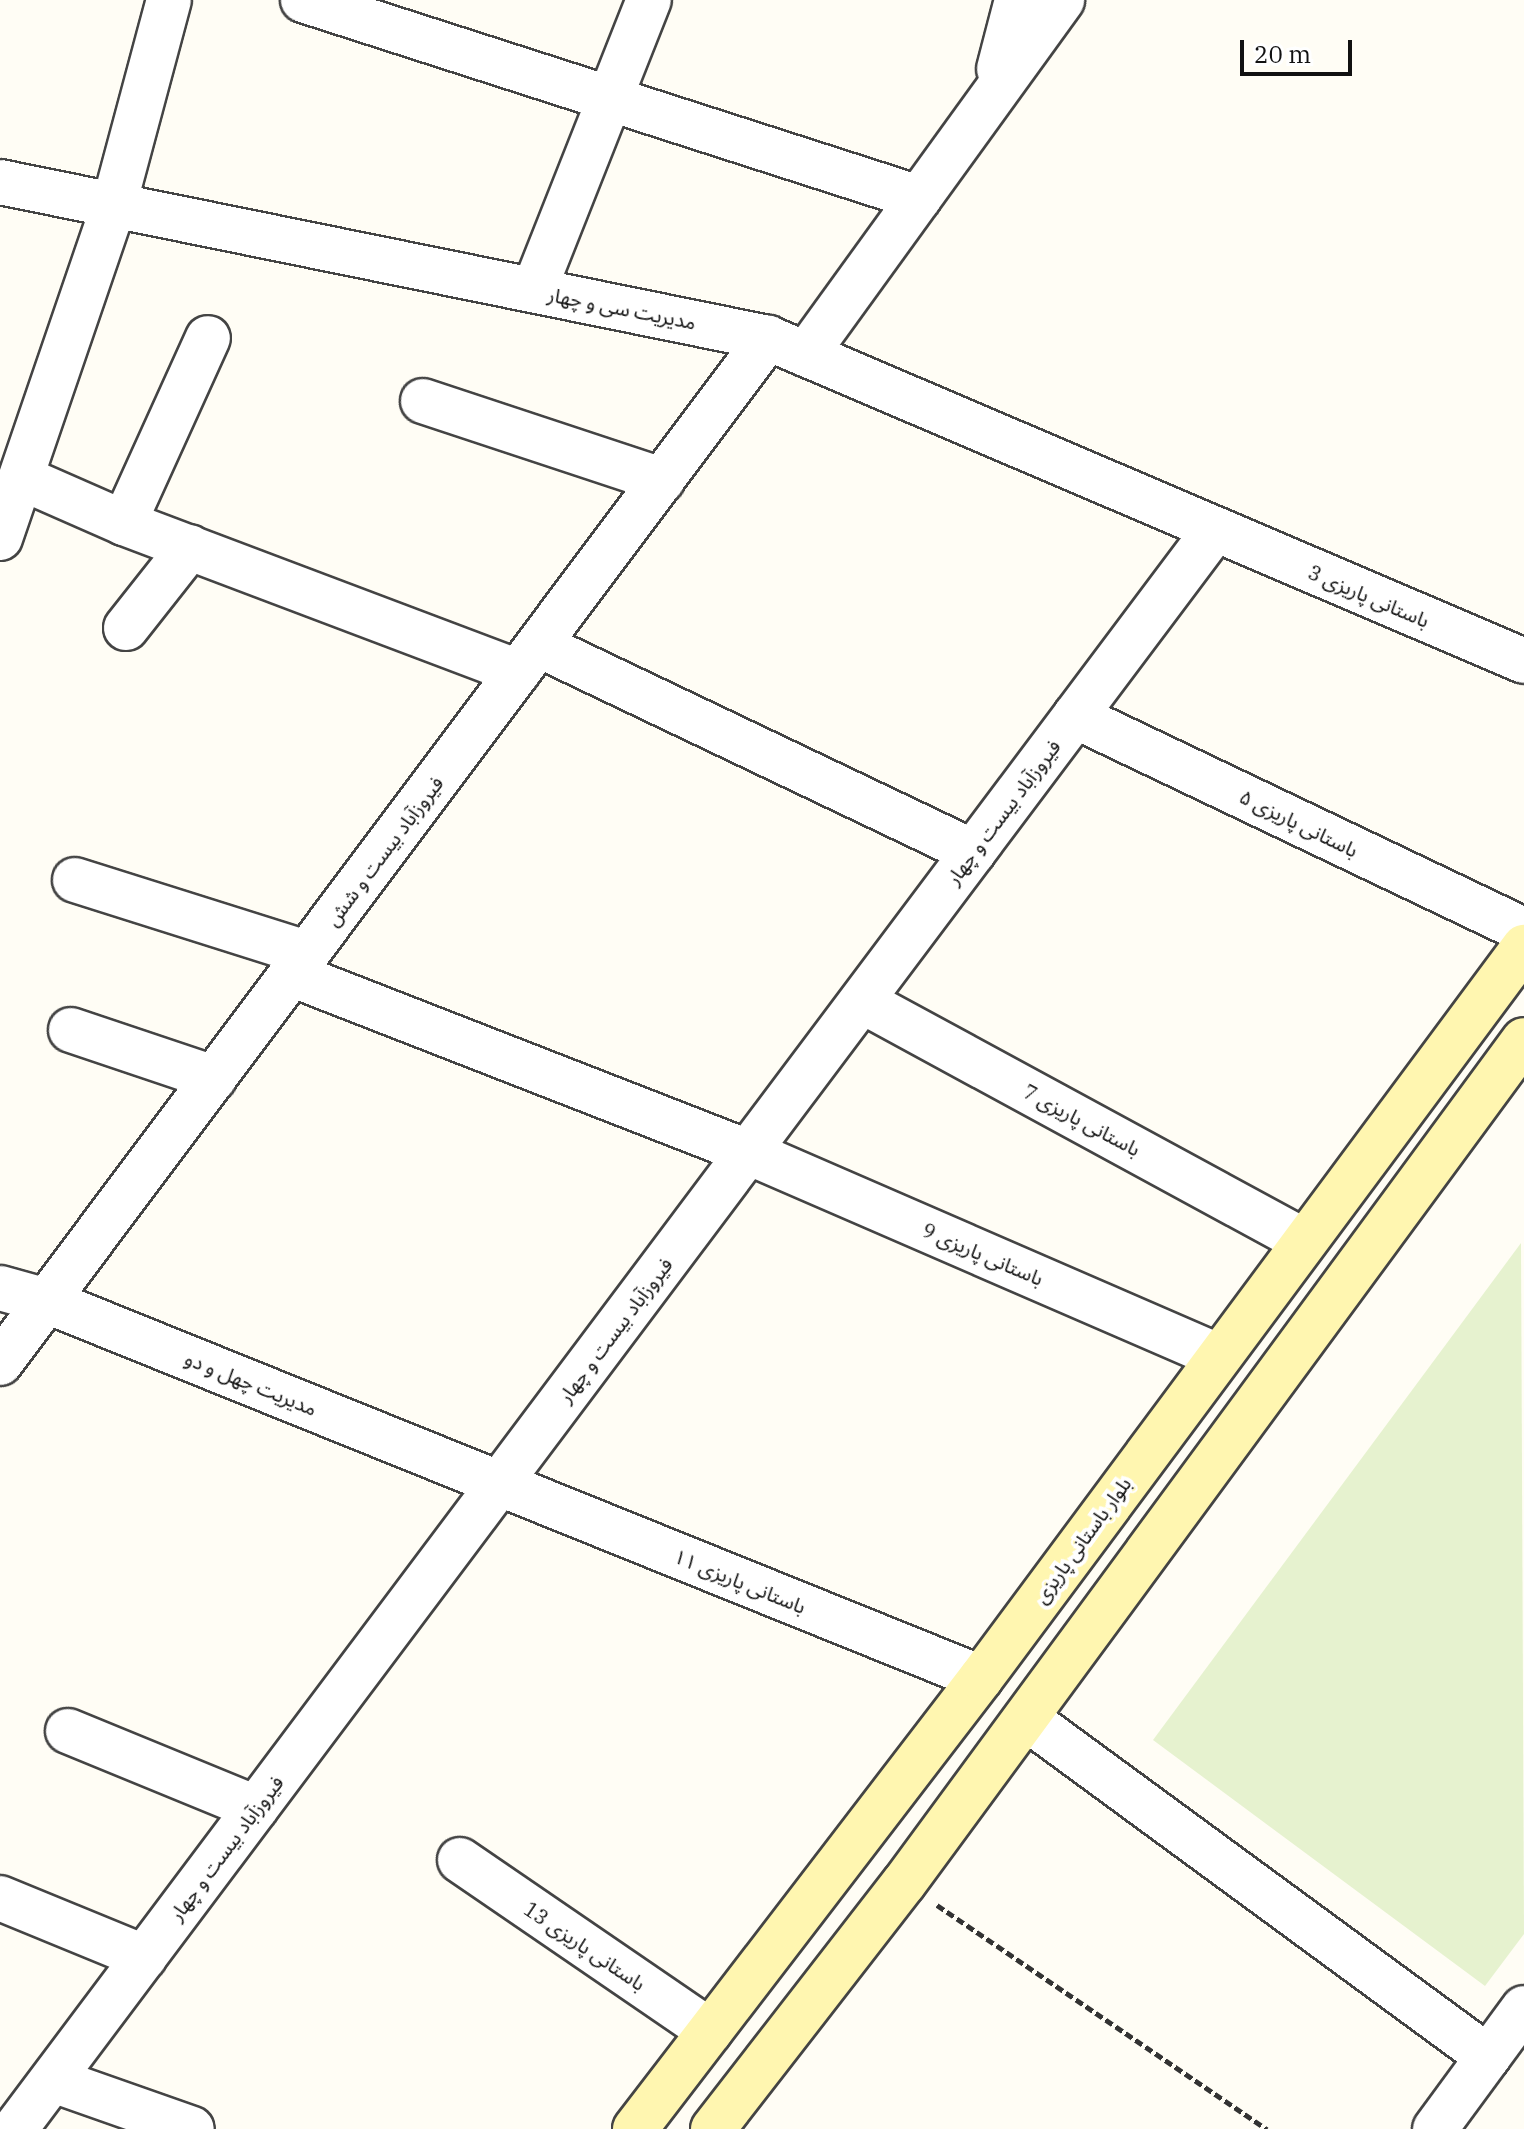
<!DOCTYPE html>
<meta charset="utf-8">
<style>
body{margin:0}
#map{position:relative;width:1524px;height:2129px;overflow:hidden;background:#fffdf5;font-family:"IBM Plex Serif","Noto Sans Arabic",serif}
div>[style]{position:absolute}
[style*='--x']{left:calc(var(--x)*1px);top:calc(var(--y)*1px);width:calc(var(--w)*1px);rotate:calc(var(--a)*1deg)}
.pitch>*{inset:0;background:#e6f2cf}
.path>*{height:5px;margin-top:-2.5px;transform-origin:0;background:repeating-linear-gradient(90deg,#333 0 8px,transparent 0 12px)}
.roads{filter:drop-shadow(2px 0 #444) drop-shadow(-2px 0 #444) drop-shadow(0 2px #444) drop-shadow(0 -2px #444)}
.minor>*{height:44px;margin:-22px;padding:0 22px;transform-origin:22px;border-radius:22px;background:#fff}
.secondary>*{height:44px;margin:-22px;padding:0 22px;transform-origin:22px;border-radius:22px;background:#fff6b0}
span{translate:-50% -50%;white-space:nowrap;text-align:center;line-height:1.15;-webkit-text-stroke:8px #fff;paint-order:stroke}
.street-label{font-size:20px;color:#111}
.scale{position:absolute;left:1240px;top:40px;width:112px;height:36px;box-sizing:border-box;border:4px solid #111;border-top:0;padding-left:10px;font-size:24px;line-height:28px;white-space:nowrap;color:#111;-webkit-text-stroke:6px #fff;paint-order:stroke}
</style>
<div id="map">
<div class="pitch">
<i style="clip-path:polygon(1521px 1243px,1524px 1934px,1485px 1986px,1153px 1740px)"></i>
</div>
<div class="path">
<i style="--x:937;--y:1905;--w:399;--a:34.2"></i>
</div>
<div class="roads">
<div class="minor">
<i style="--x:303;--y:0;--w:647;--a:17.82"></i>
<i style="--x:999;--y:69;--w:71;--a:-75.4"></i>
<i style="--x:0;--y:182;--w:784;--a:11.48"></i>
<i style="--x:768;--y:338;--w:822;--a:23.13"></i>
<i style="--x:534;--y:290;--w:312;--a:-68.4"></i>
<i style="--x:806;--y:354;--w:437;--a:-54.1"></i>
<i style="--x:423;--y:401;--w:252;--a:18.3"></i>
<i style="--x:24;--y:479;--w:109;--a:23.7"></i>
<i style="--x:124;--y:523;--w:421;--a:20.7"></i>
<i style="--x:124;--y:523;--w:203;--a:-65.6"></i>
<i style="--x:0;--y:538;--w:352;--a:-71.1"></i>
<i style="--x:114;--y:205;--w:212;--a:-75"></i>
<i style="--x:126;--y:628;--w:103;--a:-51.7"></i>
<i style="--x:539;--y:645;--w:481;--a:25.5"></i>
<i style="--x:1075;--y:716;--w:497;--a:25.5"></i>
<i style="--x:75;--y:880;--w:243;--a:17.5"></i>
<i style="--x:291;--y:974;--w:490;--a:21.3"></i>
<i style="--x:748;--y:1152;--w:512;--a:23.46"></i>
<i style="--x:862;--y:1001;--w:501;--a:28.51"></i>
<i style="--x:71;--y:1030;--w:151;--a:18.6"></i>
<i style="--x:0;--y:1288;--w:49;--a:15.5"></i>
<i style="--x:47;--y:1301;--w:1007;--a:21.98"></i>
<i style="--x:0;--y:1363;--w:1281;--a:-53.16"></i>
<i style="--x:1026;--y:1718;--w:573;--a:36.27"></i>
<i style="--x:68;--y:1731;--w:203;--a:22.3"></i>
<i style="--x:460;--y:1860;--w:303;--a:34.4"></i>
<i style="--x:0;--y:1898;--w:156;--a:22.3"></i>
<i style="--x:53;--y:2080;--w:147;--a:19.4"></i>
<i style="--x:15;--y:2129;--w:1998;--a:-53.12"></i>
<i style="--x:1435;--y:2129;--w:150;--a:-53.7"></i>
</div>
<div class="secondary">
<i style="--x:635;--y:2129;--w:568;--a:-52.51"></i>
<i style="--x:981;--y:1678;--w:911;--a:-53.39"></i>
<i style="--x:713;--y:2129;--w:311;--a:-52.2"></i>
<i style="--x:904;--y:1883;--w:1046;--a:-53.67"></i>
</div>
</div>
<div class="street-label">
<span style="left:622px;top:308px;rotate:11deg">مدیریت سی و چهار</span>
<span style="left:1369px;top:596px;rotate:23deg">باستانی پاریزی 3</span>
<span style="left:1003px;top:812px;rotate:-53deg">فیروزآباد بیست و چهار</span>
<span style="left:1299px;top:823px;rotate:26deg">باستانی پاریزی ۵</span>
<span style="left:384px;top:851px;rotate:-53deg">فیروزآباد بیست و شش</span>
<span style="left:1082px;top:1120px;rotate:28deg">باستانی پاریزی 7</span>
<span style="left:983px;top:1254px;rotate:23deg">باستانی پاریزی 9</span>
<span style="left:615px;top:1330px;rotate:-53deg">فیروزآباد بیست و چهار</span>
<span style="left:251px;top:1383px;rotate:22deg">مدیریت چهل و دو</span>
<span style="left:1082px;top:1540px;rotate:-54deg">بلوار باستانی پاریزی</span>
<span style="left:740px;top:1581px;rotate:22deg">باستانی پاریزی ۱۱</span>
<span style="left:226px;top:1848px;rotate:-53deg">فیروزآباد بیست و چهار</span>
<span style="left:585px;top:1946px;rotate:34deg">باستانی پاریزی 13</span>
</div>
<div class="scale">20 m</div>
</div>
